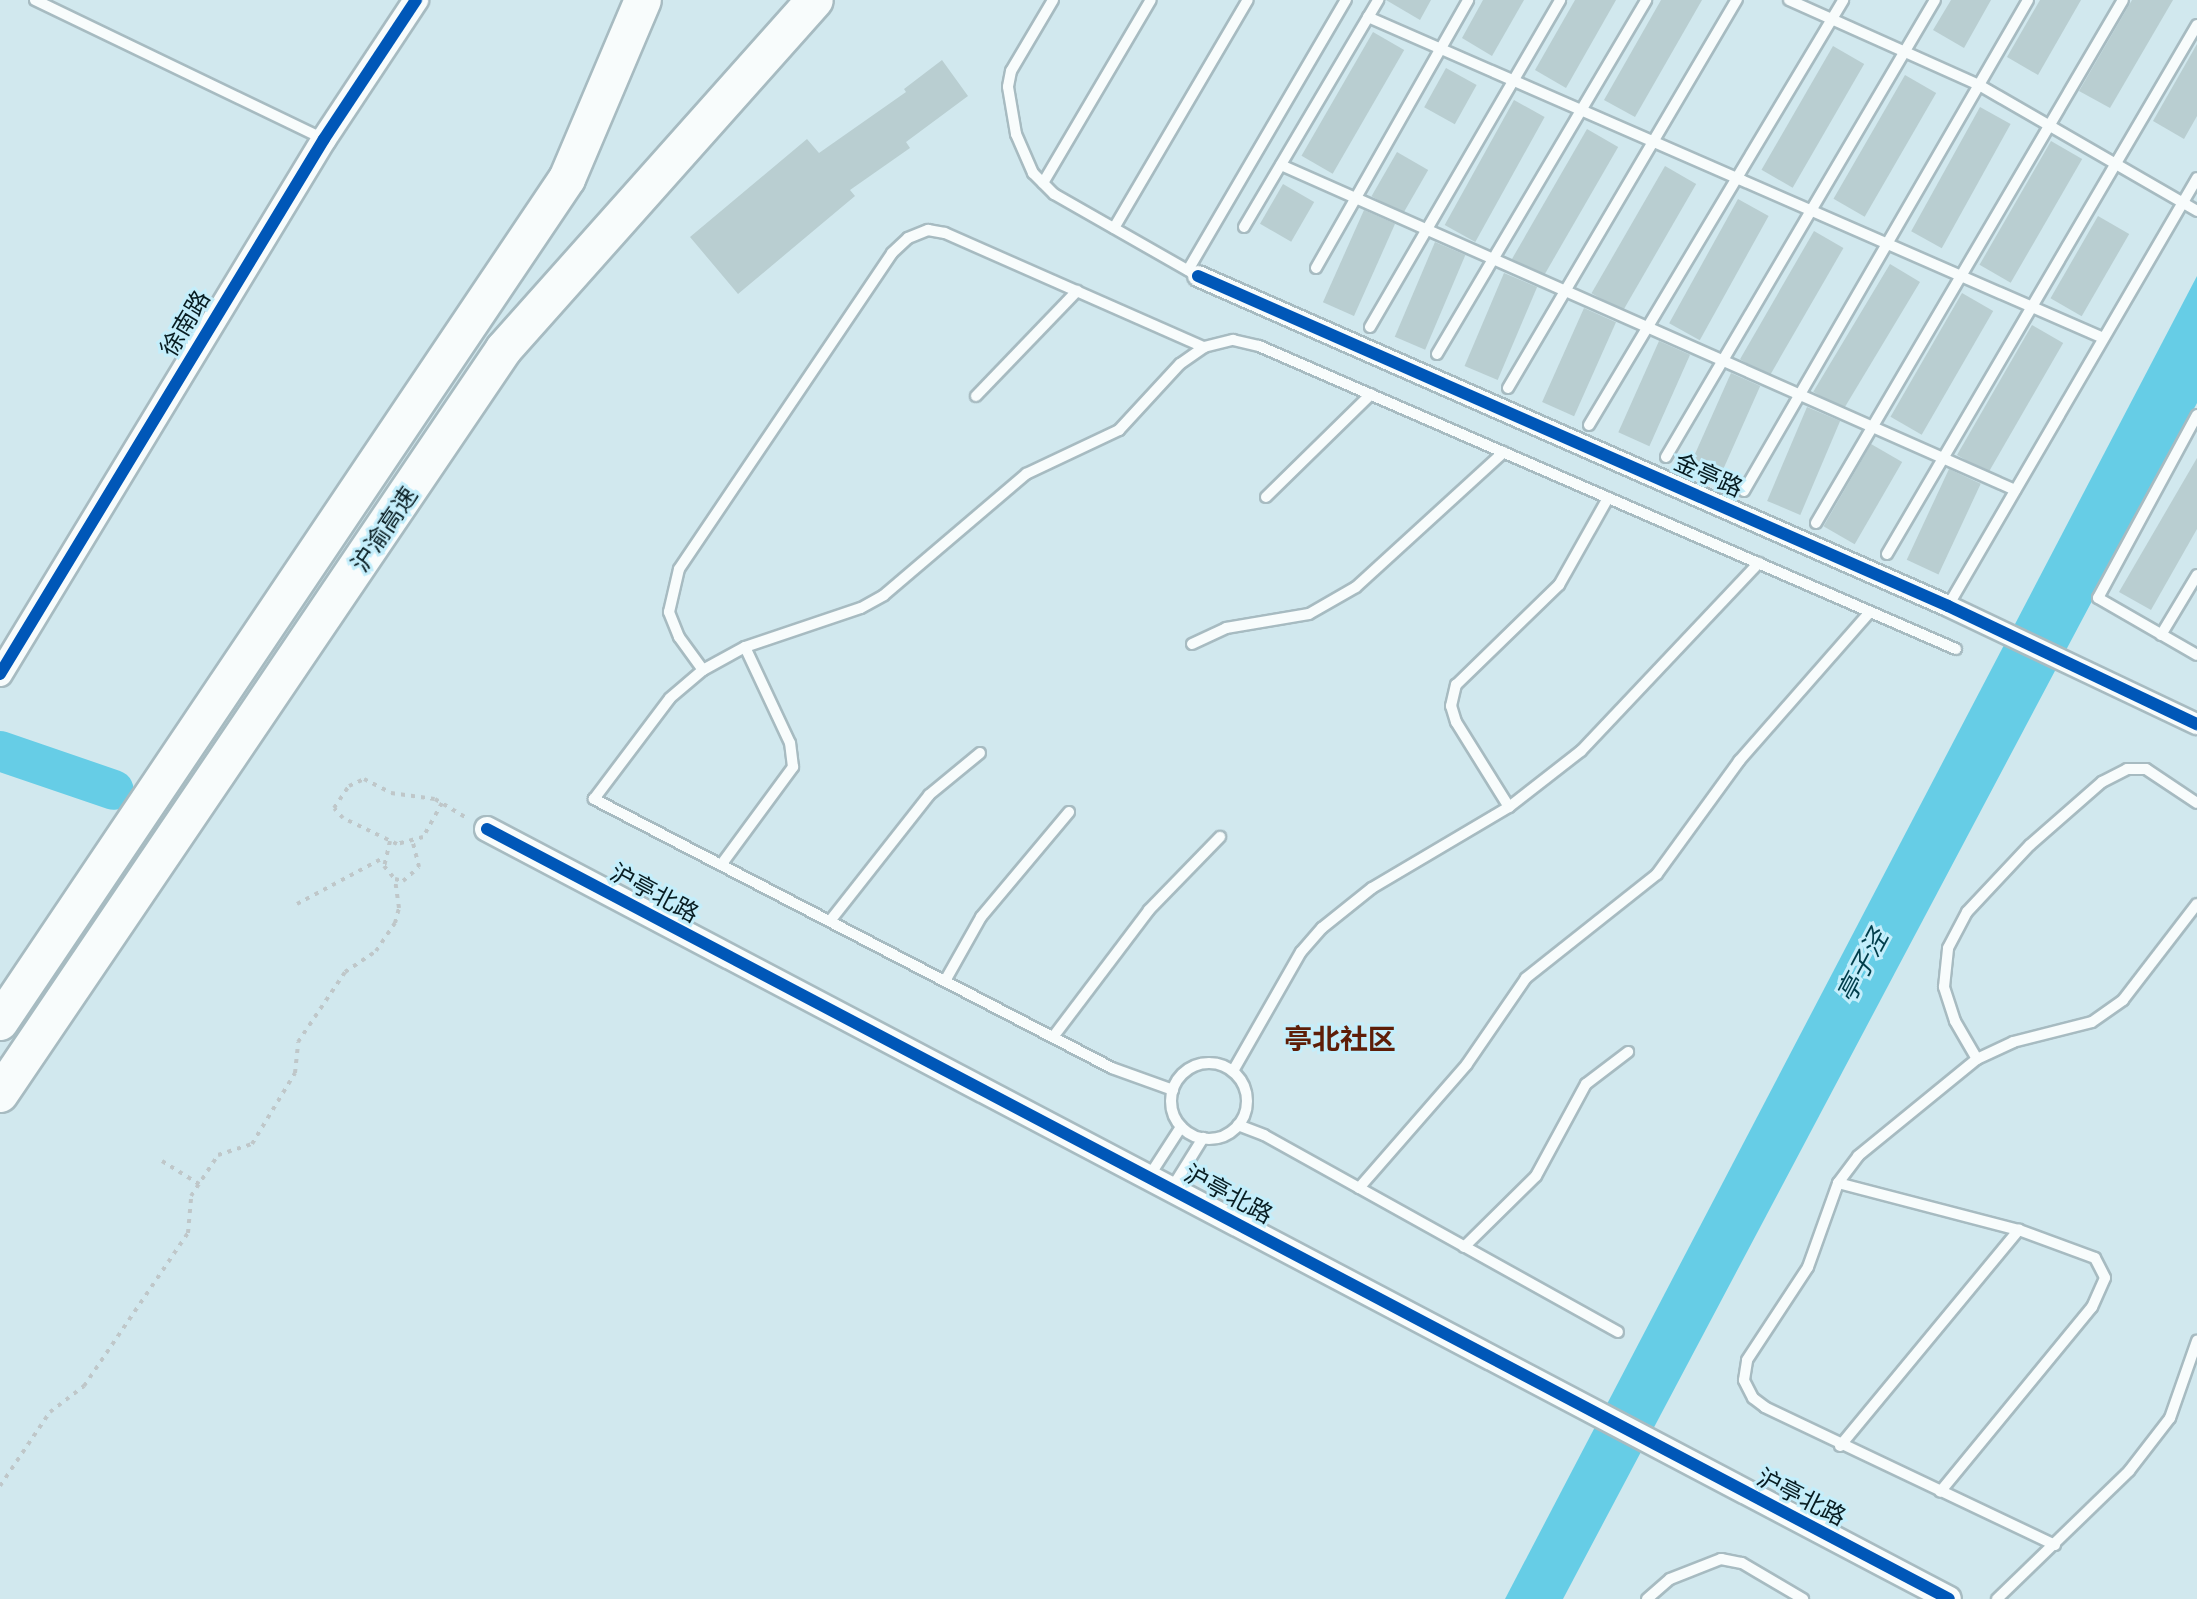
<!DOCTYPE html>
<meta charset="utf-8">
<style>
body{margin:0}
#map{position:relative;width:2197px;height:1599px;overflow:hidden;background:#d1e8ee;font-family:Signika,"Noto Sans SC",sans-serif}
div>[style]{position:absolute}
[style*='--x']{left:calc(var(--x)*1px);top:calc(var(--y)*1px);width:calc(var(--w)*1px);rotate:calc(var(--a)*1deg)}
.water>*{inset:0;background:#66cde6}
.river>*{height:40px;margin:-20px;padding:0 20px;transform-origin:20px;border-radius:20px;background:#66cde6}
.building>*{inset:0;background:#b9ced1;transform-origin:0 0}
.path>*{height:4px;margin-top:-2px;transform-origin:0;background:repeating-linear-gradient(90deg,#bfc7c9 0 4px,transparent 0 10px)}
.roads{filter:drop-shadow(2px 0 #a7bbc1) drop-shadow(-2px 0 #a7bbc1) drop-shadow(0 2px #a7bbc1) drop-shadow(0 -2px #a7bbc1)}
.service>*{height:10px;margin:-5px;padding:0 5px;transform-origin:5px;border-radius:5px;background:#f8fcfc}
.service>.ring{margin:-5px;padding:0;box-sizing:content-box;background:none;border:10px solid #f8fcfc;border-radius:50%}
.minor>*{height:20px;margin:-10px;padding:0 10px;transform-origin:10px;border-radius:10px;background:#f8fcfc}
.tertiary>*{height:24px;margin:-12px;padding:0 12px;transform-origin:12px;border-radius:12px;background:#f8fcfc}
.motorway>*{height:36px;margin:-18px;padding:0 18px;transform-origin:18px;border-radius:18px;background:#f8fcfc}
.cycleway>*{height:12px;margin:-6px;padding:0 6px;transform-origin:6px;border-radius:6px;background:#0057b8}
span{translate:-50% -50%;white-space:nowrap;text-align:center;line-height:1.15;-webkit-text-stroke:6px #c4eefb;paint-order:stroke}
.street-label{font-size:24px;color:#071c21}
.water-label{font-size:26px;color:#003d4a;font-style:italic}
.quarter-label{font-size:28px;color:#5e1d07;font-weight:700}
</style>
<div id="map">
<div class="water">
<i style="clip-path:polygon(2197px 276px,2197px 403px,1563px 1599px,1505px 1599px)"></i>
</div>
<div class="river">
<i style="--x:0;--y:751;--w:120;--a:18.9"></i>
</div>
<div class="building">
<i style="clip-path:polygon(1386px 0,1431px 0,1420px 20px)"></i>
<i style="clip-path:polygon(1483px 0,1524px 0,1492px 56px,1462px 38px)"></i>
<i style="clip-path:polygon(1575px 0,1616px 0,1566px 88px,1535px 70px)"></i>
<i style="clip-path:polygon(1661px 0,1702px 0,1635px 117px,1604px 100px)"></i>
<i style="clip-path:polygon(1951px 0,1991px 0,1964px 48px,1933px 30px)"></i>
<i style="clip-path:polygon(2040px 0,2081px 0,2038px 75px,2007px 57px)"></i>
<i style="clip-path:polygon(2132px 0,2173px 0,2110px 108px,2079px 91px)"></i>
<i style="left:1373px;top:32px;width:36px;height:143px;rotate:30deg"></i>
<i style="clip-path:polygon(2197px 44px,2197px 116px,2184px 139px,2153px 121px)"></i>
<i style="left:1833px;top:46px;width:36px;height:143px;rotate:30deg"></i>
<i style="clip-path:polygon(942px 60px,968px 96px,906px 142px,910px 148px,850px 190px,855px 196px,738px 294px,690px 237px,807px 139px,819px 153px,906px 92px,904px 89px)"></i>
<i style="left:1446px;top:68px;width:35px;height:45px;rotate:29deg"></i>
<i style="left:1905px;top:75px;width:36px;height:143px;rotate:30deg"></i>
<i style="left:1514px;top:100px;width:35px;height:143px;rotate:29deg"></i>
<i style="left:1980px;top:107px;width:35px;height:142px;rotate:29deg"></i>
<i style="left:1587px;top:129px;width:36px;height:150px;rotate:30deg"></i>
<i style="left:2051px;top:141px;width:36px;height:143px;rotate:30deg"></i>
<i style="left:1397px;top:152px;width:36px;height:51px;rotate:30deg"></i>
<i style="left:1665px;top:166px;width:36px;height:147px;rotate:30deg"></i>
<i style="left:1283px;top:184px;width:36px;height:46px;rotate:30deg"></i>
<i style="left:1738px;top:199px;width:35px;height:142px;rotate:29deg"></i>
<i style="left:1364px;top:210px;width:34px;height:101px;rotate:24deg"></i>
<i style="left:2098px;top:216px;width:36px;height:95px;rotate:30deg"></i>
<i style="left:1814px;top:231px;width:34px;height:148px;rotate:30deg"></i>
<i style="left:1435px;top:242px;width:33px;height:103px;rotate:23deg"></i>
<i style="left:1890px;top:264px;width:35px;height:149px;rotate:31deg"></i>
<i style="left:1504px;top:273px;width:36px;height:101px;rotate:23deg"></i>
<i style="left:1962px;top:293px;width:36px;height:143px;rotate:30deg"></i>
<i style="left:1584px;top:308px;width:35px;height:103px;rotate:24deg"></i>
<i style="left:2032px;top:325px;width:36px;height:150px;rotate:30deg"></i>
<i style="left:1659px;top:341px;width:34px;height:100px;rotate:24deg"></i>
<i style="left:1731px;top:373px;width:32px;height:102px;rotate:24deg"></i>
<i style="left:1807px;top:407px;width:36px;height:102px;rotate:23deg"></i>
<i style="left:1871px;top:444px;width:36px;height:95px;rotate:30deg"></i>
<i style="clip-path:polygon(2197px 458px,2197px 529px,2151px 610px,2119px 592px)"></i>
<i style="left:1949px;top:469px;width:35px;height:100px;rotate:25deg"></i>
</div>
<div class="path">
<i style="--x:442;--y:803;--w:39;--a:119"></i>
<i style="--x:423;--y:837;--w:27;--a:165"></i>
<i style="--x:397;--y:844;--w:60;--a:-154.3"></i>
<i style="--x:343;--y:818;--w:13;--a:-132"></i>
<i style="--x:334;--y:808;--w:27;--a:-56"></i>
<i style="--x:349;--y:786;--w:17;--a:-25"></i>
<i style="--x:364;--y:779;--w:30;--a:27"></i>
<i style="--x:391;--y:793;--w:44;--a:7.8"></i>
<i style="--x:435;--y:799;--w:37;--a:31"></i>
<i style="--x:390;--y:841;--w:26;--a:103"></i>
<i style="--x:384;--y:866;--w:17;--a:50"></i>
<i style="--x:395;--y:879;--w:8;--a:14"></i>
<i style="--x:403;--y:881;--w:21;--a:-41"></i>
<i style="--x:419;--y:867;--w:25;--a:-104"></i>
<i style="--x:297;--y:904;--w:98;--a:-28.1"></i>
<i style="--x:162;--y:1161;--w:44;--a:31.9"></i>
<i style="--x:0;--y:1486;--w:89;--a:-56"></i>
<i style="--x:50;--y:1412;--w:43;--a:-37.4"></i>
<i style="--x:84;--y:1386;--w:185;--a:-55.8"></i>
<i style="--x:188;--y:1233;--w:37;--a:-85"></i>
<i style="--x:191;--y:1196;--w:49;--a:-56.6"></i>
<i style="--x:218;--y:1155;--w:36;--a:-18"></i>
<i style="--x:252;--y:1144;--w:83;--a:-58.8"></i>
<i style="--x:295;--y:1073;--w:31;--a:-84"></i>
<i style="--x:298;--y:1042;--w:84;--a:-56.1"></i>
<i style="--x:345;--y:972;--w:37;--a:-34"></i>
<i style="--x:376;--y:951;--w:34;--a:-56"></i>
<i style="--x:395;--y:923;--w:16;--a:-75"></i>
<i style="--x:399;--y:908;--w:29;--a:-98"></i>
</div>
<div class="roads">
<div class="service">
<i style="--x:35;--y:0;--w:321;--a:25.7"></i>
<i style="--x:1053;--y:0;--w:82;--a:120.6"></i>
<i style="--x:1011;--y:71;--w:16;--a:101"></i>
<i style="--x:1008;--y:87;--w:48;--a:80.3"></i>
<i style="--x:1016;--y:134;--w:43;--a:66.4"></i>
<i style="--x:1033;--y:173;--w:30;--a:45"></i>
<i style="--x:1054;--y:194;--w:166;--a:29.7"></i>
<i style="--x:1789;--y:0;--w:208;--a:24.1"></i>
<i style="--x:1979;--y:85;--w:252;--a:30"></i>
<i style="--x:1368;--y:17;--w:802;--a:23.59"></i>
<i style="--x:1281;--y:165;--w:803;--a:23.88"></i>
<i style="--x:1043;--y:183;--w:212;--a:-59.5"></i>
<i style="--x:1244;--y:227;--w:264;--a:-59.4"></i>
<i style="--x:1114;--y:228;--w:264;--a:-59.6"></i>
<i style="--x:1316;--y:268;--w:308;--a:-60.4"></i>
<i style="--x:1188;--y:270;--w:313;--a:-59.7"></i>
<i style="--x:1370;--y:327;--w:378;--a:-59.8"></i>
<i style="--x:1437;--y:354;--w:411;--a:-59.4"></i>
<i style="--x:1508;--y:388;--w:451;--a:-59.5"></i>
<i style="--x:976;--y:396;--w:146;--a:-46.1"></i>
<i style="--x:2197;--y:415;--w:208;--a:118.4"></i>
<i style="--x:2098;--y:598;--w:114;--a:29.9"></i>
<i style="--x:1589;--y:425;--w:495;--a:-59.1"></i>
<i style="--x:1666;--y:457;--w:530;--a:-59.52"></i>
<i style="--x:1744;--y:491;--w:567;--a:-59.95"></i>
<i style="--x:1266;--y:497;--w:147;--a:-44.4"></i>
<i style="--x:1816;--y:523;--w:606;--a:-59.59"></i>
<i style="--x:1887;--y:554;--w:613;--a:-59.63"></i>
<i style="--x:1948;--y:606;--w:495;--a:-59.8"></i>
<i style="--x:2161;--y:635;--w:70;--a:-59"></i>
<i style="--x:1192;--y:644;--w:38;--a:-25"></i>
<i style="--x:1226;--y:628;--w:84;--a:-9.6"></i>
<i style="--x:1309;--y:614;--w:54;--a:-29.9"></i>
<i style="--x:1356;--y:587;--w:200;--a:-42.4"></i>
<i style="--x:703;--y:670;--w:41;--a:-126"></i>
<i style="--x:679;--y:637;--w:27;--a:-112"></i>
<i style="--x:669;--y:612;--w:44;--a:-76.9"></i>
<i style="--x:679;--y:569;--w:381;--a:-56"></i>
<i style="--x:892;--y:253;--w:22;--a:-43"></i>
<i style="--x:908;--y:238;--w:22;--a:-22"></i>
<i style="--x:928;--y:230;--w:17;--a:10"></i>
<i style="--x:945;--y:233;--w:283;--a:23.8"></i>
<i style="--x:1509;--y:807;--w:100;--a:-121.9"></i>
<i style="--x:1456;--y:722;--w:17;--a:-107"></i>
<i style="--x:1451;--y:706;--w:22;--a:-77"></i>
<i style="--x:1456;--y:685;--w:144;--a:-44.2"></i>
<i style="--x:1559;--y:585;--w:100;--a:-60.6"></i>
<i style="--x:721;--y:865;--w:122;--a:-53.7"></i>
<i style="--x:793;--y:767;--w:24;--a:-97"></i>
<i style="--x:790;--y:743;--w:106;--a:-115.1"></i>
<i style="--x:830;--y:921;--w:160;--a:-51.8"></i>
<i style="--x:929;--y:795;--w:66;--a:-39.5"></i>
<i style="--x:945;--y:981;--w:73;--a:-60.6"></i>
<i style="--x:981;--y:917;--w:137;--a:-50"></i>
<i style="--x:1053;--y:1037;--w:159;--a:-52.9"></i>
<i style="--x:1149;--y:910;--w:102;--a:-45.8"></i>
<i style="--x:1977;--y:1059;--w:44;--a:-120.1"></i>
<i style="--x:1955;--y:1021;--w:36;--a:-108"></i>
<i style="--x:1944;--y:987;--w:39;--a:-84"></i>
<i style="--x:1948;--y:948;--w:41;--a:-62.2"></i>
<i style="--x:1967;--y:912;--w:92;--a:-46.8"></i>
<i style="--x:2030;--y:845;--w:96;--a:-41.2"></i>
<i style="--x:2102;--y:782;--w:28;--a:-27"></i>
<i style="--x:2127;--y:769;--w:19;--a:0"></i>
<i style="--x:2146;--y:769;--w:61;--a:33.7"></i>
<i class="ring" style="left:1171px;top:1063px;width:66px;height:66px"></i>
<i style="--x:1233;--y:1071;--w:137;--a:-60.3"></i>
<i style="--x:1301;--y:952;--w:32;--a:-49"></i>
<i style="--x:1322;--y:928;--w:64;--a:-38.7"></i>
<i style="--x:1372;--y:888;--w:159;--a:-30.6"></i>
<i style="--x:1509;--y:807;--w:91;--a:-37.9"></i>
<i style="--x:1581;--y:751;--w:259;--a:-46.6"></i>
<i style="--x:1173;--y:1090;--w:65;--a:-160.2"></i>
<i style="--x:1112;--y:1068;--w:584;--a:-152.56"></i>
<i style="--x:594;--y:799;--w:126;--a:-53"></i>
<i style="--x:670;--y:698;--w:43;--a:-40.3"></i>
<i style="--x:703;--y:670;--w:48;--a:-28.7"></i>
<i style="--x:745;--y:647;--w:122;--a:-18.6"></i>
<i style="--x:861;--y:608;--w:26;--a:-29"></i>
<i style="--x:884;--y:595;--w:187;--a:-40.4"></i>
<i style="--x:1026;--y:474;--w:103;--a:-25.3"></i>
<i style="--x:1119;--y:430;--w:90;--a:-47.3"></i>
<i style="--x:1180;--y:364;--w:29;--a:-35"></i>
<i style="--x:1204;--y:347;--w:30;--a:-14"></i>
<i style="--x:1233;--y:340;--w:27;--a:13"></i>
<i style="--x:1259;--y:346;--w:760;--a:23.5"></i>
<i style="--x:1238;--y:1125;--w:28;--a:21"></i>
<i style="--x:1264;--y:1135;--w:405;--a:29.1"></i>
<i style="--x:1148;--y:1178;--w:61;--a:-57.1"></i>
<i style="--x:1838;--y:1183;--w:187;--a:14.6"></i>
<i style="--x:2019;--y:1230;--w:81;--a:20.2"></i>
<i style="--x:2095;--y:1258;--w:22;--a:63"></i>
<i style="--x:2105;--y:1278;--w:32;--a:114"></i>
<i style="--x:2092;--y:1307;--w:239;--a:129.4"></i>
<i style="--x:1172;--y:1188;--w:59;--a:-58.2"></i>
<i style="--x:1359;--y:1188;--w:164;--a:-48.9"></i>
<i style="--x:1467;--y:1064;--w:104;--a:-55.5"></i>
<i style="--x:1526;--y:978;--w:167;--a:-38.4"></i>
<i style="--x:1657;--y:874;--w:140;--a:-54"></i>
<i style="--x:1739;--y:761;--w:198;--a:-48.7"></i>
<i style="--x:1464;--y:1247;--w:101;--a:-44.6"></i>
<i style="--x:1536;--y:1176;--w:105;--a:-61.5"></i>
<i style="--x:1586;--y:1084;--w:53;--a:-37.3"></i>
<i style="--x:1840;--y:1446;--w:281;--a:-50.4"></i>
<i style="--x:2055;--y:1545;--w:321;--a:-154.6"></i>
<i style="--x:1765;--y:1407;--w:15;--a:-143"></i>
<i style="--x:1753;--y:1398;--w:20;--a:-117"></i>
<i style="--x:1744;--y:1380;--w:20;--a:-81"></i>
<i style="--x:1747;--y:1360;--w:111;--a:-56.7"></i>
<i style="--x:1808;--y:1267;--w:89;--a:-70.3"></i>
<i style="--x:1838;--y:1183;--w:34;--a:-53"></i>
<i style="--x:1858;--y:1156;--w:154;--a:-39.2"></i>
<i style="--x:1977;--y:1059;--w:40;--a:-25"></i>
<i style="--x:2013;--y:1042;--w:81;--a:-14.2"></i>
<i style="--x:2092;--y:1022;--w:38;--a:-35"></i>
<i style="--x:2123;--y:1000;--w:121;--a:-52.4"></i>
<i style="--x:1647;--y:1599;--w:30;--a:-41"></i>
<i style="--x:1670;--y:1579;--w:55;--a:-21.4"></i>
<i style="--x:1721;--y:1559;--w:21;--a:11"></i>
<i style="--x:1742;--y:1563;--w:71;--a:30.5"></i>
<i style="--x:1997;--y:1599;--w:184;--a:-44.1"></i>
<i style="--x:2129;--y:1471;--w:67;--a:-52.3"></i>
<i style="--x:2170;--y:1418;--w:82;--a:-70.7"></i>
</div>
<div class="minor">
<i style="--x:1198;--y:276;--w:819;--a:23.75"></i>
<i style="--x:1948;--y:606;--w:276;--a:25.4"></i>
</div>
<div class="tertiary">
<i style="--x:0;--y:674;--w:625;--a:-58.8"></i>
<i style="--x:324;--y:139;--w:167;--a:-56.5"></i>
<i style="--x:487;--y:829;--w:1652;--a:27.77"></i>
</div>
<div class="motorway">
<i style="--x:0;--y:1022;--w:1016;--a:-56.08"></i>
<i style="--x:567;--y:179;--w:194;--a:-67"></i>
<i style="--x:0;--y:1094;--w:899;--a:-55.92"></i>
<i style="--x:504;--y:349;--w:467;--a:-48.3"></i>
</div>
</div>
<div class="cycleway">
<i style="--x:1198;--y:276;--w:819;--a:23.75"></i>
<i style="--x:1948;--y:606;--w:276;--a:25.4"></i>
<i style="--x:0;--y:674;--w:625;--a:-58.8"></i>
<i style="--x:324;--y:139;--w:167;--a:-56.5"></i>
<i style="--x:487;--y:829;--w:1652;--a:27.77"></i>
</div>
<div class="street-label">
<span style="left:186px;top:324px;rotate:-59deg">徐南路</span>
<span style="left:1708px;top:476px;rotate:24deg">金亭路</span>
<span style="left:385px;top:530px;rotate:-56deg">沪渝高速</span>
<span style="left:654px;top:894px;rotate:28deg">沪亭北路</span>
<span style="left:1228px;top:1195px;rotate:28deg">沪亭北路</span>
<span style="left:1801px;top:1498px;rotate:27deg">沪亭北路</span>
</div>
<div class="water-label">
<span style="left:1864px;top:967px;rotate:-62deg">亭子泾</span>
</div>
<div class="quarter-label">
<span style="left:1340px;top:1040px">亭北社区</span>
</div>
</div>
